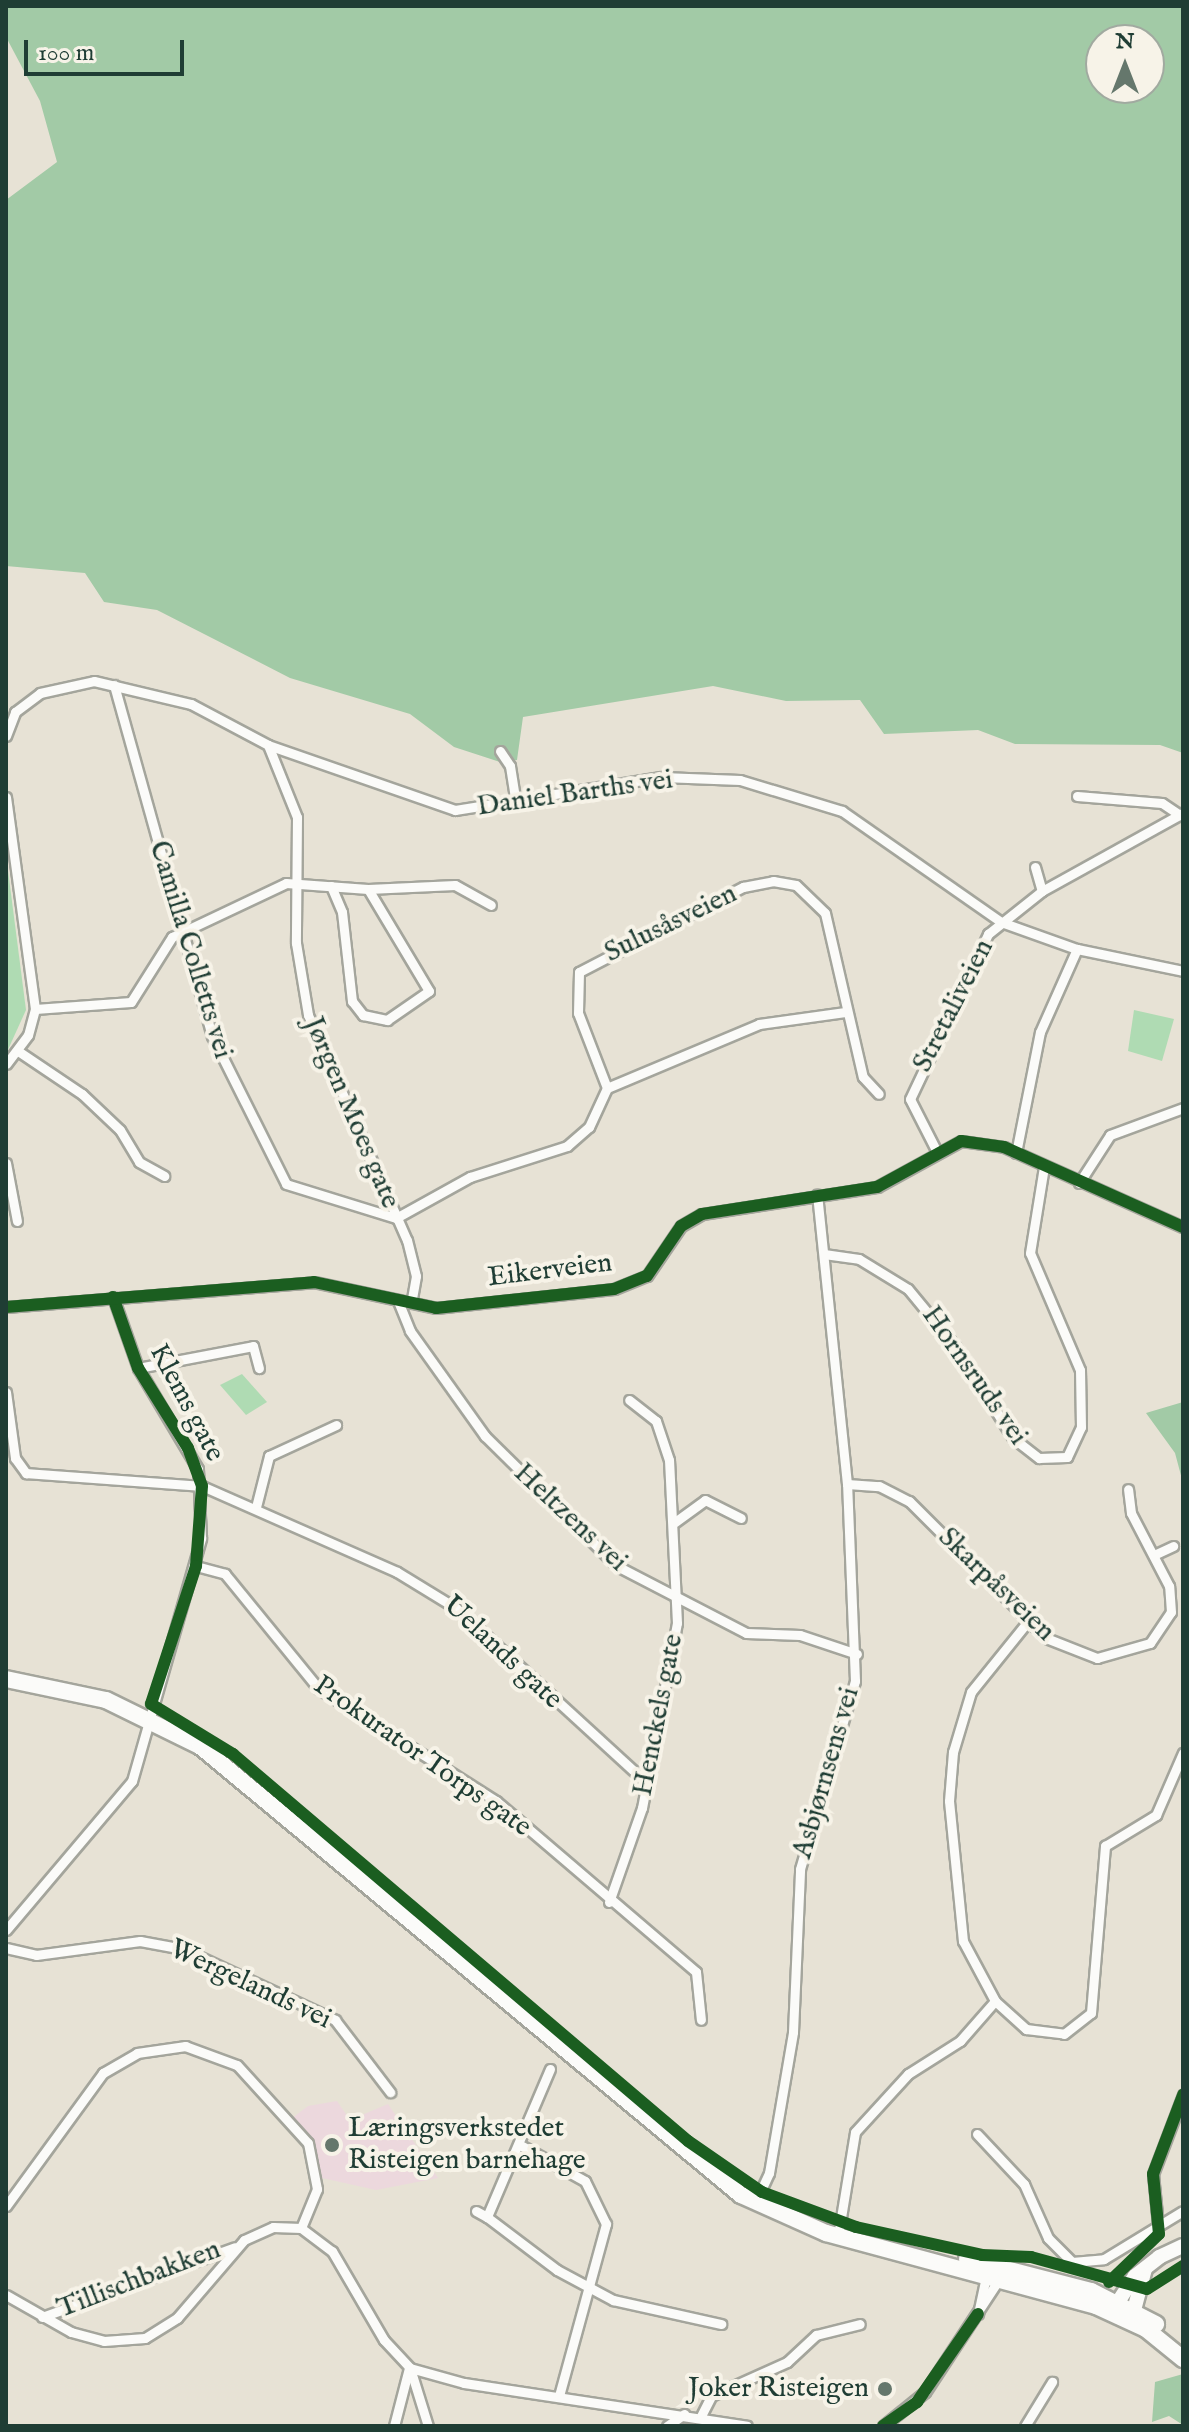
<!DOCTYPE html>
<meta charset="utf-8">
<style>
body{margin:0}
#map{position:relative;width:1189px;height:2432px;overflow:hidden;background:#e7e2d5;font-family:"IM FELL English",serif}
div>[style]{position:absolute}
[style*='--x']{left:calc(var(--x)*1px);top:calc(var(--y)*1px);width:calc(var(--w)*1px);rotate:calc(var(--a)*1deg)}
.built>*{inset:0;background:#ecd8dd}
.green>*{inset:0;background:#afdbb3}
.forest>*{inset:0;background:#a2caa6}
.roads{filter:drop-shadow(2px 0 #a4a59c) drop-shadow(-2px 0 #a4a59c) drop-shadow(0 2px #a4a59c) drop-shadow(0 -2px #a4a59c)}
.street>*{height:9px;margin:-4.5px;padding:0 4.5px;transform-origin:4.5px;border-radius:4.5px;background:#fbfbf9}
.secondary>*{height:14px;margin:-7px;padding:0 7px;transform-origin:7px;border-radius:7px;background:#fbfbf9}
.primary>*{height:16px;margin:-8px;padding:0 8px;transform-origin:8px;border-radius:8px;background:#fbfbf9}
.cycleway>*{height:12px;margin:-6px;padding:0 6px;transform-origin:6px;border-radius:6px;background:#1b5e20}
.dots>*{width:22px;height:22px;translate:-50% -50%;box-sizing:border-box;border:4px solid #f7f3e8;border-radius:50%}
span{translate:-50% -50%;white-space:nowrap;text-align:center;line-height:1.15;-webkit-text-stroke:8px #f7f3e8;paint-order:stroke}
.street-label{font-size:28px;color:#1f3d34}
.poi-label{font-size:28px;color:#1f3d34}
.left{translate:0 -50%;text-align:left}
.right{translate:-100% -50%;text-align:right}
.frame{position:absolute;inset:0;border:8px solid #1f3d34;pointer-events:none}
.north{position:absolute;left:1085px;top:24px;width:80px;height:80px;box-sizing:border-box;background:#f7f3e8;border:2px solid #a1aaa0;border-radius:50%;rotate:0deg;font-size:22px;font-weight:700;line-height:32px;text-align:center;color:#1f3d34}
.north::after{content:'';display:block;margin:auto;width:28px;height:36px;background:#65776c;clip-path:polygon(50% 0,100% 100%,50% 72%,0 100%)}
.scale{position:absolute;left:24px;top:40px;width:160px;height:36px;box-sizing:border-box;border:4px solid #1f3d34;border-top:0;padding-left:10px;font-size:24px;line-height:28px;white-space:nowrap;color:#1f3d34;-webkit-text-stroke:6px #f7f3e8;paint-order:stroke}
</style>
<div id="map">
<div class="built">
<i style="clip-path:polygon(337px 2101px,350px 2120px,388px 2104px,438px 2178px,376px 2190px,322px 2178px,317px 2156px,291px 2119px,308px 2106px)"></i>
</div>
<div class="green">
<i style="clip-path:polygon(6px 855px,26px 1010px,6px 1054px)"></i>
<i style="clip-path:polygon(1134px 1010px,1174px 1019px,1162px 1061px,1128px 1051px)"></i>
<i style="clip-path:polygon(242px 1374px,267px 1402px,246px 1415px,220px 1385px)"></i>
</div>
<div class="forest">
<i style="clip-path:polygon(evenodd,6px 6px,1183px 6px,1183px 753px,1160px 745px,1015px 744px,978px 730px,884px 734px,860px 700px,786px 701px,713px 686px,523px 717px,517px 760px,500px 762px,454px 747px,410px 714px,290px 678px,157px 610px,104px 602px,85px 573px,6px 566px,6px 200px,57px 162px,40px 101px,6px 37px,6px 6px,1101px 40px,1149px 40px,1149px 88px,1101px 88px,1101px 40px)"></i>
<i style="clip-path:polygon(1183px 1402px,1183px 1483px,1175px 1453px,1146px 1413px)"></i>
<i style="clip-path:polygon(1183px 2374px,1183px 2425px,1169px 2416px,1152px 2422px,1155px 2382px)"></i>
</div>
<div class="roads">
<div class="street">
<i style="--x:114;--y:685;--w:364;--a:74.4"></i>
<i style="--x:212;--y:1036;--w:165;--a:63.4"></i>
<i style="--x:286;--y:1184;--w:115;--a:17.2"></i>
<i style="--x:396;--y:1218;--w:85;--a:-29"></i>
<i style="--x:470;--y:1177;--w:102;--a:-17.7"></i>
<i style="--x:567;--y:1146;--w:29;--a:-41"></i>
<i style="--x:589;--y:1127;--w:43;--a:-65.2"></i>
<i style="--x:6;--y:736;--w:26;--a:-69"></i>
<i style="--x:15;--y:712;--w:31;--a:-37"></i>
<i style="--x:40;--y:693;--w:55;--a:-12.5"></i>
<i style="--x:94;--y:681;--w:100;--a:13.3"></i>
<i style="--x:191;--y:704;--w:87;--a:28"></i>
<i style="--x:268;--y:745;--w:78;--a:68.1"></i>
<i style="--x:297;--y:817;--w:126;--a:90.5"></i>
<i style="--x:296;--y:943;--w:73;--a:80.5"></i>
<i style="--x:308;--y:1015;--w:246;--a:66.3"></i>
<i style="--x:407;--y:1240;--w:37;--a:76"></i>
<i style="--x:416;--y:1276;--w:27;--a:100"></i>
<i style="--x:268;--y:745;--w:198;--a:19.2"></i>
<i style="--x:455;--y:810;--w:210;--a:-9.1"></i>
<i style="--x:662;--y:777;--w:78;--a:2.2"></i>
<i style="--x:740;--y:780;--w:107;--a:16.9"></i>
<i style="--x:842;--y:811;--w:194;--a:34.9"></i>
<i style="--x:1001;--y:922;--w:81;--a:19.6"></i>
<i style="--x:1077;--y:949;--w:108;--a:11.7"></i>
<i style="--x:500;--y:751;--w:18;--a:56"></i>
<i style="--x:510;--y:766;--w:38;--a:81"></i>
<i style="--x:1077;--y:796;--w:85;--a:4.7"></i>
<i style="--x:1162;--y:803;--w:22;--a:34"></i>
<i style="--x:6;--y:797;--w:214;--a:82.2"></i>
<i style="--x:35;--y:1009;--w:27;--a:105"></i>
<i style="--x:28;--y:1035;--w:36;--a:127"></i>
<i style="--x:1035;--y:867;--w:25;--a:74"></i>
<i style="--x:331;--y:886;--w:28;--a:67"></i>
<i style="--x:342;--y:912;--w:90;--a:83.6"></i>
<i style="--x:352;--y:1001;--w:18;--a:52"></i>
<i style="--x:363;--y:1015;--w:25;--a:12"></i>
<i style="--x:387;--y:1020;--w:51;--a:-34.6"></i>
<i style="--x:429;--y:991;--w:119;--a:-120.9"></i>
<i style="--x:35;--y:1009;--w:96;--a:-4.2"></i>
<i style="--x:131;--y:1002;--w:77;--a:-57.8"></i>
<i style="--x:172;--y:937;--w:126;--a:-25.3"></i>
<i style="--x:286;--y:883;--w:82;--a:4.2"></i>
<i style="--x:368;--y:889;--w:87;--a:-2.6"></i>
<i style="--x:455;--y:885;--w:41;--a:29.1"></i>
<i style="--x:18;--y:1051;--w:77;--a:33.9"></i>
<i style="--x:82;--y:1094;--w:52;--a:43.5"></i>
<i style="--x:120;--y:1130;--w:37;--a:59"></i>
<i style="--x:139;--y:1162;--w:29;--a:29"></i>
<i style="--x:607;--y:1088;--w:80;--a:-111.1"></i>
<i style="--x:578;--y:1013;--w:41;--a:-88.6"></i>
<i style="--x:579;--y:972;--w:185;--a:-27.4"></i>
<i style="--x:743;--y:887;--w:31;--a:-11"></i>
<i style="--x:773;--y:881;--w:23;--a:10"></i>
<i style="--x:796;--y:885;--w:40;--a:44"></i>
<i style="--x:825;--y:913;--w:168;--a:77"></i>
<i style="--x:863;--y:1077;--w:23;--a:47"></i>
<i style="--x:607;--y:1088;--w:165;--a:-22.8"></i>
<i style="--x:759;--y:1024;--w:87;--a:-7.9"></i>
<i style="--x:936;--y:1150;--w:57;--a:-117"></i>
<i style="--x:910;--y:1099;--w:183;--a:-64.7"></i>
<i style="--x:988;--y:934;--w:69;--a:-38.5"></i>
<i style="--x:1042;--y:891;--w:161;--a:-29"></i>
<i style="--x:1016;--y:1153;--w:123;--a:-78.8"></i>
<i style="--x:1040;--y:1032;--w:91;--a:-66"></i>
<i style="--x:6;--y:1163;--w:59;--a:79.3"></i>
<i style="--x:1079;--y:1183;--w:57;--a:-57.1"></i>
<i style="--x:1110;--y:1135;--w:78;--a:-20.3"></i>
<i style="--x:824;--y:1254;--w:35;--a:8"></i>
<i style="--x:859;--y:1259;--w:57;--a:31.5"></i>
<i style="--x:908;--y:1289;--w:74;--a:50.5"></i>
<i style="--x:955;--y:1346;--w:109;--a:57.8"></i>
<i style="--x:1013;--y:1438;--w:33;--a:38"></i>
<i style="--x:1039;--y:1458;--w:28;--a:-2"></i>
<i style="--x:1067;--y:1457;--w:33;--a:-65"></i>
<i style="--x:1081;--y:1427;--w:57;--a:-91"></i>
<i style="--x:1080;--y:1370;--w:127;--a:-113.1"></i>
<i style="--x:1030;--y:1253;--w:87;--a:-80.8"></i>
<i style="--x:398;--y:1301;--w:32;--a:68"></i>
<i style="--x:410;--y:1331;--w:129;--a:54.5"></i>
<i style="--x:485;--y:1436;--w:185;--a:44.6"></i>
<i style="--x:617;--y:1566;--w:145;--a:27.4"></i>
<i style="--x:746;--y:1633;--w:54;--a:2.1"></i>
<i style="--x:800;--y:1635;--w:60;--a:18.4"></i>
<i style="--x:6;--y:1307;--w:309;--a:-4.6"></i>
<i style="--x:314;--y:1282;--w:125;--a:12"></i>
<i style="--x:436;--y:1308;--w:179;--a:-6.1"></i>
<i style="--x:614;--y:1289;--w:35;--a:-22"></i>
<i style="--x:647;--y:1276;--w:60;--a:-55.8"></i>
<i style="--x:681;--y:1226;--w:24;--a:-30"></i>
<i style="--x:702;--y:1214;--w:177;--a:-8.8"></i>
<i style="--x:877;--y:1187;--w:96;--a:-28.7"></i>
<i style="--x:961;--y:1141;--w:43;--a:7.9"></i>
<i style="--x:1004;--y:1147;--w:196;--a:24.1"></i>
<i style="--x:138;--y:1368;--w:117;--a:-10.8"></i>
<i style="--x:253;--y:1346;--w:23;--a:75"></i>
<i style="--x:6;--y:1392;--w:67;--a:82.2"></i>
<i style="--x:15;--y:1458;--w:19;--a:54"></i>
<i style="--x:26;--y:1473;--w:176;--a:4.2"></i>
<i style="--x:202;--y:1486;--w:213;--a:23.8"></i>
<i style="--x:397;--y:1572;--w:69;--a:31.4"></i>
<i style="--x:456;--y:1608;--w:258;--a:42.5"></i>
<i style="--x:847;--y:1484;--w:32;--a:4"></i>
<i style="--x:879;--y:1486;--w:34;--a:27"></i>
<i style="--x:909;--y:1501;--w:194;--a:45"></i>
<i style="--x:1046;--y:1638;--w:55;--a:21.4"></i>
<i style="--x:1097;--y:1658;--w:55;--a:-15.8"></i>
<i style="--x:1150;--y:1643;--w:37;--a:-56"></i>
<i style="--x:1171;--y:1612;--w:26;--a:-94"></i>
<i style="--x:1169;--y:1586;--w:82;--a:-117.5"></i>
<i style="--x:1131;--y:1513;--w:24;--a:-97"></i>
<i style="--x:256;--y:1507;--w:53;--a:-75.7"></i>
<i style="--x:269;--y:1456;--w:74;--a:-24.8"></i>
<i style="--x:675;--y:1522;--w:37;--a:-36"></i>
<i style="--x:705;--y:1500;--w:40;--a:26.6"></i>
<i style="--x:1156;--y:1554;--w:19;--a:-25"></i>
<i style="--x:196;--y:1566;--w:30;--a:15"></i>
<i style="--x:225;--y:1574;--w:147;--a:50.8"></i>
<i style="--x:318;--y:1688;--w:211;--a:32.4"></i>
<i style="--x:496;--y:1801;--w:263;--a:40.5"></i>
<i style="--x:696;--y:1972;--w:48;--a:84.1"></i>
<i style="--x:1029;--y:1620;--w:92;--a:128.9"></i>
<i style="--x:971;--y:1692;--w:63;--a:106.7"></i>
<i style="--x:953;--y:1752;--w:49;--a:94.7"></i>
<i style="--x:949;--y:1801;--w:141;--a:84.3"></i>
<i style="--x:963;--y:1941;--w:68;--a:61.9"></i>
<i style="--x:995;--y:2001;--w:42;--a:42.1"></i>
<i style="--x:1026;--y:2029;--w:38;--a:7"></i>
<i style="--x:1064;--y:2034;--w:34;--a:-38"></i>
<i style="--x:1091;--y:2013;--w:168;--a:-85.2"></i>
<i style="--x:1105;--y:1846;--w:60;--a:-31.3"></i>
<i style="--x:1156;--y:1815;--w:68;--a:-66.5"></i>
<i style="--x:609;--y:1902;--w:100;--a:-70.7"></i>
<i style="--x:642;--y:1808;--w:188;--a:-79.3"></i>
<i style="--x:677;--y:1623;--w:163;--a:-92.8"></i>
<i style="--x:669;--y:1460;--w:41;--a:-108.4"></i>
<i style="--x:656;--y:1421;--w:34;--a:-142"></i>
<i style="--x:6;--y:1930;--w:195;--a:-49.8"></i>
<i style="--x:132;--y:1781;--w:253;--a:-74.1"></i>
<i style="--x:201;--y:1538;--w:69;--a:-92.5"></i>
<i style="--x:198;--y:1469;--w:117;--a:-120.7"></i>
<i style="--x:138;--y:1368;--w:75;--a:-109.4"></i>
<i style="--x:6;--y:1948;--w:31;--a:13"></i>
<i style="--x:36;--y:1955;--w:105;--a:-7.7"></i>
<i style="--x:140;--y:1941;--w:44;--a:10.5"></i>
<i style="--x:183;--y:1949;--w:168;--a:25"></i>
<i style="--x:335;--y:2020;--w:91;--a:52.6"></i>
<i style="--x:550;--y:2069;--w:161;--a:113.1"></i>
<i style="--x:487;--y:2217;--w:88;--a:37.1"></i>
<i style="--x:557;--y:2270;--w:64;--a:28.2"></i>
<i style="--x:613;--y:2300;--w:111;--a:12.5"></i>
<i style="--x:977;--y:2134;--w:69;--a:46.8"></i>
<i style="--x:1024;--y:2184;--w:59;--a:66"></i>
<i style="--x:1048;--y:2238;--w:34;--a:45"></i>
<i style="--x:1072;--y:2262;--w:32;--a:-5"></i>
<i style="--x:1104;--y:2259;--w:92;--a:-31.3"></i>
<i style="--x:522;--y:2146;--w:72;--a:29.1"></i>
<i style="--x:585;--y:2181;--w:48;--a:64"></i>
<i style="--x:606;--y:2224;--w:178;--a:105.3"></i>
<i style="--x:755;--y:2203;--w:33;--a:-65"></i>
<i style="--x:769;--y:2173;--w:143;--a:-80.3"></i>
<i style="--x:793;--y:2032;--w:163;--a:-87.5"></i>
<i style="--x:800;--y:1869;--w:196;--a:-73.7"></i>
<i style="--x:855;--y:1681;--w:197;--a:-92.3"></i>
<i style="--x:847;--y:1484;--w:291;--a:-95.9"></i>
<i style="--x:6;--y:2206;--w:165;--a:-53.9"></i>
<i style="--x:103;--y:2073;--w:39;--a:-30"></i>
<i style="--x:137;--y:2053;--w:49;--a:-8.3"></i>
<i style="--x:185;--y:2046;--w:55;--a:20.1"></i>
<i style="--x:237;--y:2065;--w:105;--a:47.7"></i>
<i style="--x:308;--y:2143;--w:47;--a:78.9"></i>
<i style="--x:317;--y:2189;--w:42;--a:112.3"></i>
<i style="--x:476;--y:2211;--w:13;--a:29"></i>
<i style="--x:1158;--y:2225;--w:51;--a:-95.6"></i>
<i style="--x:1153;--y:2174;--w:85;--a:-69.2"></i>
<i style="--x:838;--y:2236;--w:105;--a:-80.7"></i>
<i style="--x:855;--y:2132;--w:79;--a:-47.6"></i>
<i style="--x:908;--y:2074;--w:62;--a:-32.4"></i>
<i style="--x:960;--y:2041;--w:53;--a:-48.8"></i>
<i style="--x:6;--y:2295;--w:75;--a:29.6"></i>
<i style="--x:71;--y:2332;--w:34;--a:15"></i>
<i style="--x:104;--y:2341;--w:41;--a:-4.2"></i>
<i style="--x:145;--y:2338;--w:38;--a:-32"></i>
<i style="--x:177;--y:2318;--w:103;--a:-49.3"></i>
<i style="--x:244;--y:2240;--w:32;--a:-24"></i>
<i style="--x:273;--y:2227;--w:28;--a:2"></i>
<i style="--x:301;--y:2228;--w:39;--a:37"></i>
<i style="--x:332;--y:2251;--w:103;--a:59.7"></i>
<i style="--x:384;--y:2340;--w:38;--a:47"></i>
<i style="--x:410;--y:2368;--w:56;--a:15.5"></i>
<i style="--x:464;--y:2383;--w:286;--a:8.6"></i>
<i style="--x:978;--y:2314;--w:40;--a:-78"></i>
<i style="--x:42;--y:2317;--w:205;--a:-19.9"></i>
<i style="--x:410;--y:2368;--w:61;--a:72.8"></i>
<i style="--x:701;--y:2416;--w:22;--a:-63"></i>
<i style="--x:711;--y:2396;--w:83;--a:-24.1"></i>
<i style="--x:787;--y:2362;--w:40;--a:-43"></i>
<i style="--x:816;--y:2335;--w:45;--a:-14"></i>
<i style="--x:394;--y:2426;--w:60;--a:-75.5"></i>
<i style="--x:667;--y:2426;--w:21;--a:-35"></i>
<i style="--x:883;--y:2426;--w:54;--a:-39"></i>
<i style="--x:925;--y:2392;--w:136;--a:-56.7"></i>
<i style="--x:1025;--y:2426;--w:52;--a:-58.5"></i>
</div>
<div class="secondary">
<i style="--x:1145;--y:2269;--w:42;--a:105"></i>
<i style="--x:1134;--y:2310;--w:14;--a:155"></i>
<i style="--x:1121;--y:2316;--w:14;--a:-102"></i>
<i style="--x:1118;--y:2302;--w:31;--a:-57"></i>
<i style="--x:1135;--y:2276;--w:31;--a:-38"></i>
<i style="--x:1159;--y:2257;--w:26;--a:-25"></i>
</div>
<div class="primary">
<i style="--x:6;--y:1679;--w:102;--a:11.9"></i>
<i style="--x:106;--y:1700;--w:105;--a:26.1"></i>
<i style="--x:200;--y:1746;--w:703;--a:39.69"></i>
<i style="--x:741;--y:2195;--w:93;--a:24.1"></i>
<i style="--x:826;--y:2233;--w:280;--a:15.1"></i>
<i style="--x:1096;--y:2306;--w:55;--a:24.7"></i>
<i style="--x:1146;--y:2329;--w:48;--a:39"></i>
<i style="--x:967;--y:2259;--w:128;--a:14.5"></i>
<i style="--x:1091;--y:2291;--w:73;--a:26.9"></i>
</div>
</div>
<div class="cycleway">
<i style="--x:113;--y:1297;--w:75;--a:70.6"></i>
<i style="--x:138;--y:1368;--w:94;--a:58"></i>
<i style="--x:188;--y:1448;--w:40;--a:69.8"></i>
<i style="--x:202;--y:1486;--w:80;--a:94.3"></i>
<i style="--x:196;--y:1566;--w:145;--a:108.1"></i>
<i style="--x:151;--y:1704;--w:96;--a:31.4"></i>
<i style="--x:233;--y:1754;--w:597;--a:40.38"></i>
<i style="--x:688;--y:2141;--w:90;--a:34.6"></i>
<i style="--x:762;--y:2192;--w:100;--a:20.4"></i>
<i style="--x:856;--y:2227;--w:129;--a:12.5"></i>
<i style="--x:982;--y:2255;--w:49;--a:2.3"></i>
<i style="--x:1031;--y:2257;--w:120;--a:15.4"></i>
<i style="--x:1147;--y:2289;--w:43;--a:-32.6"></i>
<i style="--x:6;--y:1307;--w:309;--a:-4.6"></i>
<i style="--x:314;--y:1282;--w:125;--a:12"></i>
<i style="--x:436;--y:1308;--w:179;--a:-6.1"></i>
<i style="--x:614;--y:1289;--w:35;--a:-22"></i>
<i style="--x:647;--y:1276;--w:60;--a:-55.8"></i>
<i style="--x:681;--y:1226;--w:24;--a:-30"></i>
<i style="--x:702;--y:1214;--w:177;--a:-8.8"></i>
<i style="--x:877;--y:1187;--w:96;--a:-28.7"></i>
<i style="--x:961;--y:1141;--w:43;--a:7.9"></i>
<i style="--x:1004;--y:1147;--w:196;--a:24.1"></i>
<i style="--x:1109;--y:2282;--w:69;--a:-43.8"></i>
<i style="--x:1159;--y:2234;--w:60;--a:-95.7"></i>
<i style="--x:1153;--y:2174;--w:85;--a:-69.2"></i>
<i style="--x:883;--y:2426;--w:42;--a:-35.2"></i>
<i style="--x:917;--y:2402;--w:107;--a:-55.3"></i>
</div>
<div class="dots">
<i style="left:332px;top:2145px;background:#65776c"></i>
<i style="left:885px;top:2389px;background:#65776c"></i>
</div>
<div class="street-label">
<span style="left:575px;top:794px;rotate:-8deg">Daniel Barths vei</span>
<span style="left:671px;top:924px;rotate:-26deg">Sulusåsveien</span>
<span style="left:190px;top:950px;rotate:73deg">Camilla Colletts vei</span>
<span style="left:954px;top:1006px;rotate:-63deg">Stretaliveien</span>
<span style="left:351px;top:1113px;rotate:67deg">Jørgen Moes gate</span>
<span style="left:550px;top:1271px;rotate:-7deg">Eikerveien</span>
<span style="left:974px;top:1376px;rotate:55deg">Hornsruds vei</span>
<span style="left:186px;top:1403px;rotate:62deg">Klems gate</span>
<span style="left:570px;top:1518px;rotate:43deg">Heltzens vei</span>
<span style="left:996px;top:1585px;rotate:44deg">Skarpåsveien</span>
<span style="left:502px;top:1653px;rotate:43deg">Uelands gate</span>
<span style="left:659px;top:1715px;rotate:-79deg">Henckels gate</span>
<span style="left:422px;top:1757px;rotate:35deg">Prokurator Torps gate</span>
<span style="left:827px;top:1773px;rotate:-74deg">Asbjørnsens vei</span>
<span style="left:250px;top:1985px;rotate:25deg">Wergelands vei</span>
<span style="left:139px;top:2280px;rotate:-21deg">Tillischbakken</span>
</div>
<div class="poi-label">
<span class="left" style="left:348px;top:2145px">Læringsverkstedet<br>Risteigen barnehage</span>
<span class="right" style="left:869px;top:2389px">Joker Risteigen</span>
</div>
<div class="frame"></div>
<div class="north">N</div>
<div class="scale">100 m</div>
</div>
